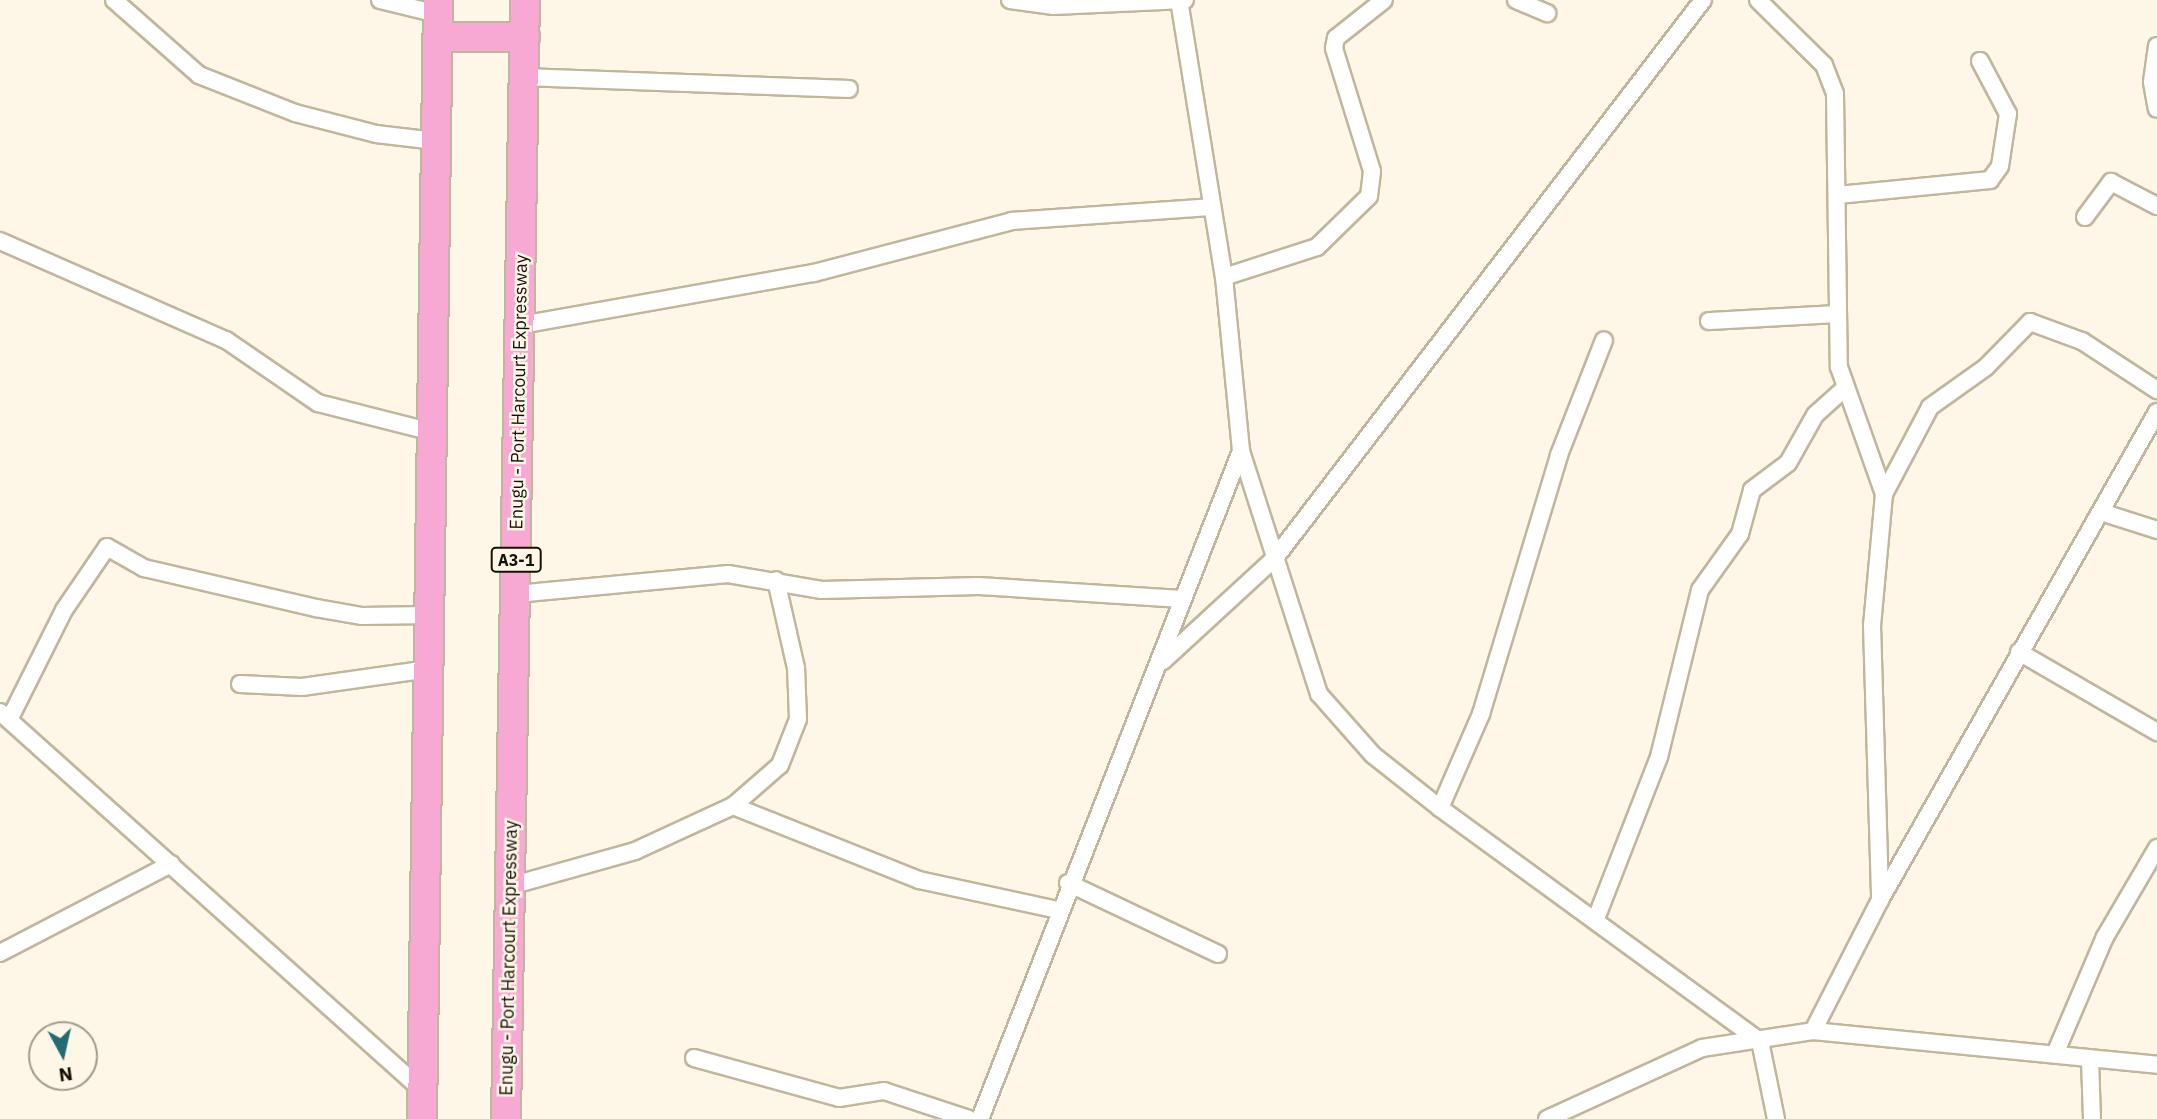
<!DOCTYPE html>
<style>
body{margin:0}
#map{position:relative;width:2157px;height:1119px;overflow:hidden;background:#fef7e7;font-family:"IBM Plex Sans",sans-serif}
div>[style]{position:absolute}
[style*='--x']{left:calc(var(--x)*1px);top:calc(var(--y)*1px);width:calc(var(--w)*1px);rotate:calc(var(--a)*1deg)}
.roads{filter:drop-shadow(2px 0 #c0b69c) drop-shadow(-2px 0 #c0b69c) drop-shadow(0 2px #c0b69c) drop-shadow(0 -2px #c0b69c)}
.street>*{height:16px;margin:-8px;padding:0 8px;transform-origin:8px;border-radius:8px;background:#fff}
.highway>*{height:28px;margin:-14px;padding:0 14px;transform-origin:14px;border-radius:14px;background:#f7a9d3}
span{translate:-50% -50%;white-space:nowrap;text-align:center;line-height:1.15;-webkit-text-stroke:5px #fef7e7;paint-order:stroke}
.shield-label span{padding:2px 5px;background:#fef7e7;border:2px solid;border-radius:5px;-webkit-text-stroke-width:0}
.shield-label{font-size:16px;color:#151108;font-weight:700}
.street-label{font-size:18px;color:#151108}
.north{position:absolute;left:28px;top:1021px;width:70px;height:70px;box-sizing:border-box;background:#fef7e7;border:2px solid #a19b8e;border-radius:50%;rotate:172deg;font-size:19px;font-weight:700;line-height:28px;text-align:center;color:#151108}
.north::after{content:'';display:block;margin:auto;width:24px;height:32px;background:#216d72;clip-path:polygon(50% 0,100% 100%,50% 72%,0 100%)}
</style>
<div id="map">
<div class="roads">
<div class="street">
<i style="--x:114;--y:0;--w:113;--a:41.4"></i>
<i style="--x:199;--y:75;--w:103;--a:21.6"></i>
<i style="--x:295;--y:113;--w:84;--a:14.5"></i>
<i style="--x:376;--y:134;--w:60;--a:6.7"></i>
<i style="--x:380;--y:0;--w:60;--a:13.6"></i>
<i style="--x:1010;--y:0;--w:44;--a:7.8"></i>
<i style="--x:1054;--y:6;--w:131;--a:-2.6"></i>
<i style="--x:1179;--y:0;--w:281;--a:80.8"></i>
<i style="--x:1224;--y:277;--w:175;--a:84.4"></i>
<i style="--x:1241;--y:451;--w:255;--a:72.2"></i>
<i style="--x:1319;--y:694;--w:81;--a:48.5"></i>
<i style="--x:1373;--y:755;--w:85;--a:38.3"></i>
<i style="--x:1440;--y:808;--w:396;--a:36.1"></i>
<i style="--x:1760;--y:1041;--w:80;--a:78.4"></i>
<i style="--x:1516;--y:0;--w:34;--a:23"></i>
<i style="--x:1758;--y:0;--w:93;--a:44.6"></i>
<i style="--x:1824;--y:65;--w:31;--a:69"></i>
<i style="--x:1835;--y:94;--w:273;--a:89.2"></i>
<i style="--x:1839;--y:367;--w:135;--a:70.5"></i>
<i style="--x:1884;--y:494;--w:132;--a:95.2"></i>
<i style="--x:1872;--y:625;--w:275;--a:88.3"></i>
<i style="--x:2157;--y:46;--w:36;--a:98"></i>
<i style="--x:2152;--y:82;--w:27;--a:80"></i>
<i style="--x:524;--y:77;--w:325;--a:2.1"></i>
<i style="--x:1838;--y:195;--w:153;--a:-5.6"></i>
<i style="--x:1990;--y:180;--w:17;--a:-54"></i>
<i style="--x:2000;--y:166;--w:53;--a:-81.3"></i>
<i style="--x:2008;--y:114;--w:60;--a:-117.8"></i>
<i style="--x:2085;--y:217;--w:44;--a:-53.4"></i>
<i style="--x:2111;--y:182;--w:52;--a:27.6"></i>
<i style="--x:0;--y:241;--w:247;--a:23.7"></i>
<i style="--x:226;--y:340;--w:112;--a:34.4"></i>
<i style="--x:318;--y:403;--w:119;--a:14.2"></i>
<i style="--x:1224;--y:277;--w:98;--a:-17.9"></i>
<i style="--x:1317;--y:247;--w:73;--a:-44.4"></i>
<i style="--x:1369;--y:196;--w:25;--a:-83"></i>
<i style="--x:1372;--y:171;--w:129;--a:-107.2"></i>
<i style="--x:1334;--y:48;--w:10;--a:-79"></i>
<i style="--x:1336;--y:38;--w:61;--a:-38.4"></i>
<i style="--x:1709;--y:321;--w:129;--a:-3.1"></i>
<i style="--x:521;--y:325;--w:298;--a:-10.1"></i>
<i style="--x:814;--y:273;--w:205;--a:-14.7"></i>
<i style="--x:1012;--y:221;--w:198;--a:-4"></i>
<i style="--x:1884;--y:494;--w:98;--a:-62.1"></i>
<i style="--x:1930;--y:407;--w:69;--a:-35.5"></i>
<i style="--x:1986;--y:367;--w:63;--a:-45.6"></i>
<i style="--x:2030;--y:322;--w:55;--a:20.1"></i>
<i style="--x:2082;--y:341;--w:90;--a:33.2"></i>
<i style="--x:2101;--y:512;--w:59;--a:17.8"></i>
<i style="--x:516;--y:594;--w:213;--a:-5.4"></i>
<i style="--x:728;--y:574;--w:95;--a:9.7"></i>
<i style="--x:822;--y:590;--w:157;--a:-1.5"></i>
<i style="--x:979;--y:586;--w:199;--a:3.7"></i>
<i style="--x:2019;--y:652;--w:160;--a:30.1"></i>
<i style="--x:1163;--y:661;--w:152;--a:-42.6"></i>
<i style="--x:1275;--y:558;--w:703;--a:-52.51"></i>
<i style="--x:240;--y:684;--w:62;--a:2.8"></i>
<i style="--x:302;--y:687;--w:128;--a:-8.1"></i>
<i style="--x:0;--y:712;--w:568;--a:41.86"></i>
<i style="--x:9;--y:720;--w:123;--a:-63.4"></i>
<i style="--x:64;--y:610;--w:76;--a:-55.7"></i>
<i style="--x:107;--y:547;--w:43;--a:29.6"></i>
<i style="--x:144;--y:568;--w:177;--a:13.1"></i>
<i style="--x:316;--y:608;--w:47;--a:9.9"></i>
<i style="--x:362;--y:616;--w:68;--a:-0.8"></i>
<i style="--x:733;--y:806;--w:200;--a:21.7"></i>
<i style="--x:919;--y:880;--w:142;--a:12.2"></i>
<i style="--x:1440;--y:808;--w:103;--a:-66.4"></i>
<i style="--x:1481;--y:714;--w:270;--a:-73.2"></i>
<i style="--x:1559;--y:455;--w:123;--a:-68.6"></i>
<i style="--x:1068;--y:883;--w:166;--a:25.3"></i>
<i style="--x:510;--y:886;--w:130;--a:-15.6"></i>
<i style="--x:635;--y:851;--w:108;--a:-24.7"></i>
<i style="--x:733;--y:806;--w:62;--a:-41.1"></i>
<i style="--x:780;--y:765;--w:49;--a:-68.6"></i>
<i style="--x:798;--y:719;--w:51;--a:-92.2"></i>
<i style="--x:796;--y:668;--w:90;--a:-102.8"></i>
<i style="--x:1597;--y:916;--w:171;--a:-68.7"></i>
<i style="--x:1659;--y:757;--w:172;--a:-76.2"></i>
<i style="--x:1700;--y:590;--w:69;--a:-54.5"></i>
<i style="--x:1740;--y:534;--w:46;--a:-74.7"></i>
<i style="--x:1752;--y:490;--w:45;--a:-36.9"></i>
<i style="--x:1788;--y:463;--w:55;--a:-60.6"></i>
<i style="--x:1815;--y:415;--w:39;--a:-42"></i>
<i style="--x:0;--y:953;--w:193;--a:-27.5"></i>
<i style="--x:1813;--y:1031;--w:147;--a:-62.9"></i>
<i style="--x:1880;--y:900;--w:561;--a:-60.42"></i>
<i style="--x:2055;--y:1054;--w:127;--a:-66.9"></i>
<i style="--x:2105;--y:937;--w:103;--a:-59.7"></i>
<i style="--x:694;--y:1058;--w:150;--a:15.4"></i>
<i style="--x:839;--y:1098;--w:46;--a:-8.8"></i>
<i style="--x:884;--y:1091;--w:89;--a:18.2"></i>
<i style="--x:2090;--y:1059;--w:60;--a:88.1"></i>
<i style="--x:980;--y:1119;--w:717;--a:-68.66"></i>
<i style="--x:1547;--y:1119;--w:170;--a:-24.6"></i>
<i style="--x:1702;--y:1048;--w:112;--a:-8.7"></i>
<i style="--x:1813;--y:1031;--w:346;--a:5.6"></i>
</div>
<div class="highway">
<i style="--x:438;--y:37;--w:87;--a:0"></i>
<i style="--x:422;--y:1119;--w:1119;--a:-89.18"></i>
<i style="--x:506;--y:1119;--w:1119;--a:-89.03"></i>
</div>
</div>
<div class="shield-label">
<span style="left:516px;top:560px">A3-1</span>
</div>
<div class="street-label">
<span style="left:519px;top:392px;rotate:-89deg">Enugu - Port Harcourt Expressway</span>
<span style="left:509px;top:958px;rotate:-89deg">Enugu - Port Harcourt Expressway</span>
</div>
<div class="north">N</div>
</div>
